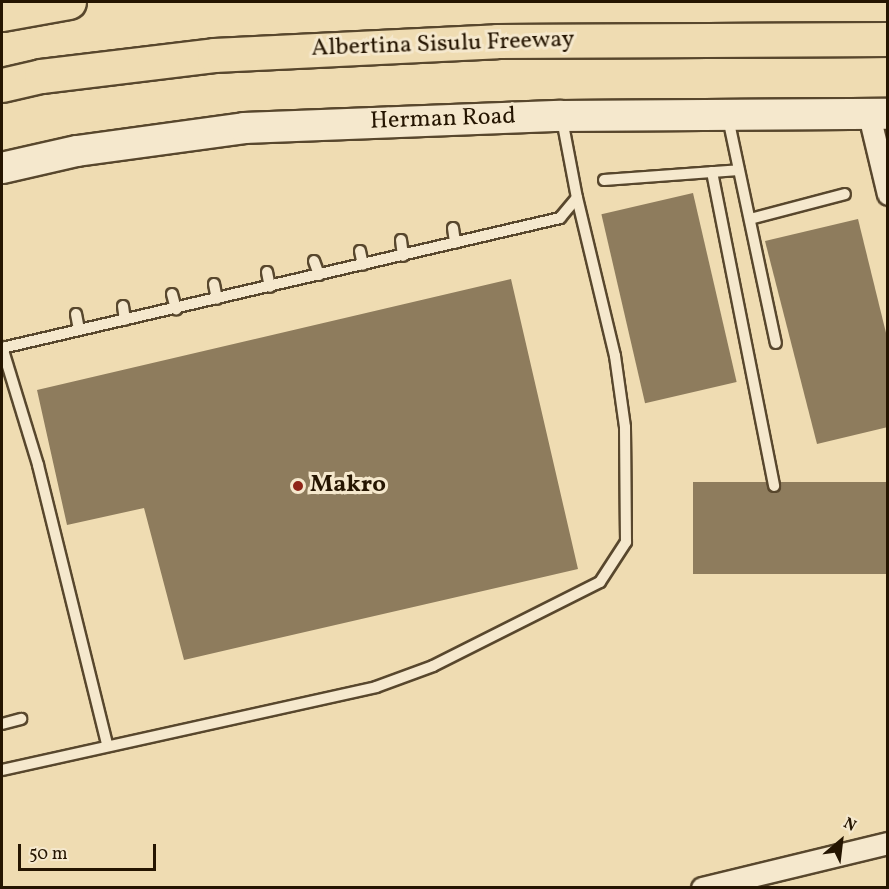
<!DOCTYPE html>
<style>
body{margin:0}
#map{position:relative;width:889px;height:889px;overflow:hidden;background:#efdcb2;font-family:Vollkorn,serif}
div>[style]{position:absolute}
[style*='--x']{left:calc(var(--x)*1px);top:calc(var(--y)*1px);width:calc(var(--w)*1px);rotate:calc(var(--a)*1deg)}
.building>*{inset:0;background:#8e7c5d;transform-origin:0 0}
.roads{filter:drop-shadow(2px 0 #58472d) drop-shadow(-2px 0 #58472d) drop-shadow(0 2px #58472d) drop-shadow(0 -2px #58472d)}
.service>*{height:10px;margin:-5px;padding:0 5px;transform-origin:5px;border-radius:5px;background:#f5e8cd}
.minor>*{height:21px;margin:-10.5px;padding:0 10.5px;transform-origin:10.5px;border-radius:10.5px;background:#f5e8cd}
.secondary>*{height:30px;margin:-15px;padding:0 15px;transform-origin:15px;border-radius:15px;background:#f5e8cd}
.motorway>*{height:33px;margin:-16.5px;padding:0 16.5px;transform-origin:16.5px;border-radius:16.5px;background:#efdcb2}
.dots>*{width:16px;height:16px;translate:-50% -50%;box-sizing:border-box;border:3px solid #f5e8cd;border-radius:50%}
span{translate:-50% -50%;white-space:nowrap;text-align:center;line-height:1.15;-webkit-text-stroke:6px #f5e8cd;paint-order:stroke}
.street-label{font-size:24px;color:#251501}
.poi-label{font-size:24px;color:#251501;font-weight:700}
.left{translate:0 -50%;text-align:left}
.frame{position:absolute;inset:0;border:3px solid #251501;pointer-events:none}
.north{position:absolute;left:811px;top:811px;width:60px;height:60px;-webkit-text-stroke:4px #f5e8cd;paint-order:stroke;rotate:28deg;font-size:16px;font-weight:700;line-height:24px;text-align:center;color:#251501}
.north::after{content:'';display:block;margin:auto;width:21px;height:27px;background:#251501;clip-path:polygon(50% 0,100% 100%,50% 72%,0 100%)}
.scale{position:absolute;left:18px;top:844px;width:138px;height:27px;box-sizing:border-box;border:3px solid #251501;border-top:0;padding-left:8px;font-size:18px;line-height:21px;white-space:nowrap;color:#251501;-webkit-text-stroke:4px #f5e8cd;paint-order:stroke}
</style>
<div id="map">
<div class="building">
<i style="left:693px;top:193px;width:194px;height:94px;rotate:77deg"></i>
<i style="clip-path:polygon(858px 219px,888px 341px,888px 427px,817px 444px,765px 241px)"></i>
<i style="clip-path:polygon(511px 279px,578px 569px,184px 660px,144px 508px,67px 525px,37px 390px)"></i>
<i style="left:888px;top:482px;width:92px;height:195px;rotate:90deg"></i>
</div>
<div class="roads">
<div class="service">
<i style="--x:728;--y:118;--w:230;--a:78"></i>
<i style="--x:712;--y:172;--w:320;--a:78.8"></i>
<i style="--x:604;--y:180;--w:135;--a:-4.2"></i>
<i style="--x:750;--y:219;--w:98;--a:-14.7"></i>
<i style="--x:453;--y:228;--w:15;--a:82"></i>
<i style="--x:401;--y:240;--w:16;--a:83"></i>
<i style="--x:360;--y:251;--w:14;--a:78"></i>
<i style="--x:314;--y:261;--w:15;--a:70"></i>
<i style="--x:267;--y:272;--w:15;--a:79"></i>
<i style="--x:214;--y:284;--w:15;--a:79"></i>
<i style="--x:172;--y:294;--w:16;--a:75"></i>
<i style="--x:123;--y:306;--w:14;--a:82"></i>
<i style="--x:76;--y:314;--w:16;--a:79"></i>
<i style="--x:2;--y:347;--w:123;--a:73"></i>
<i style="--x:38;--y:465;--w:287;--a:76.1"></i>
<i style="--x:2;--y:348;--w:573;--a:-13.11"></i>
<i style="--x:560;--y:218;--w:26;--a:-50"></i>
<i style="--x:577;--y:198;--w:80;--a:-100.8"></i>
<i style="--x:2;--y:724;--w:20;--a:-15"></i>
<i style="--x:2;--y:770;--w:383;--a:-12.5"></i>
<i style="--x:376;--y:687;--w:61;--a:-20.2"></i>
<i style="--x:433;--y:666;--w:187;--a:-26.7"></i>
<i style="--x:600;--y:582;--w:48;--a:-57"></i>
<i style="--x:626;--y:542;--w:115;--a:-90.5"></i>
<i style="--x:625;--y:427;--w:72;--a:-98"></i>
<i style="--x:615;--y:356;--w:163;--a:-103.5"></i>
</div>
<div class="minor">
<i style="--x:869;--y:115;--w:81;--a:76.5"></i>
<i style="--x:702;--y:888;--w:191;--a:-13.6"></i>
</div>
<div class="secondary">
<i style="--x:2;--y:168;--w:77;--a:-12.8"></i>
<i style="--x:77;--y:151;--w:169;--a:-7.8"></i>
<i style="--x:244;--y:128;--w:317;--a:-2.2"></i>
<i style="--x:561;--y:116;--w:327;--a:-0.4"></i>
</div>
<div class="motorway">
<i style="--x:2;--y:14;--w:68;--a:-10.2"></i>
<i style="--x:2;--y:85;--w:40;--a:-13"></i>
<i style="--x:41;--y:76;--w:174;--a:-6.9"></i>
<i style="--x:214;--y:55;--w:283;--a:-2.8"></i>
<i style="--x:497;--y:41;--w:391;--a:-0.3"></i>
</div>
</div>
<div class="dots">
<i style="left:298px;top:486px;background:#8f2418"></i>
</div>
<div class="street-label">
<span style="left:443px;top:45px;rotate:-2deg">Albertina Sisulu Freeway</span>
<span style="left:443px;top:120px;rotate:-2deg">Herman Road</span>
</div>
<div class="poi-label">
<span class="left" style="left:310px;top:486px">Makro</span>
</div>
<div class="frame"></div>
<div class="north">N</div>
<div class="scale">50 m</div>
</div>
